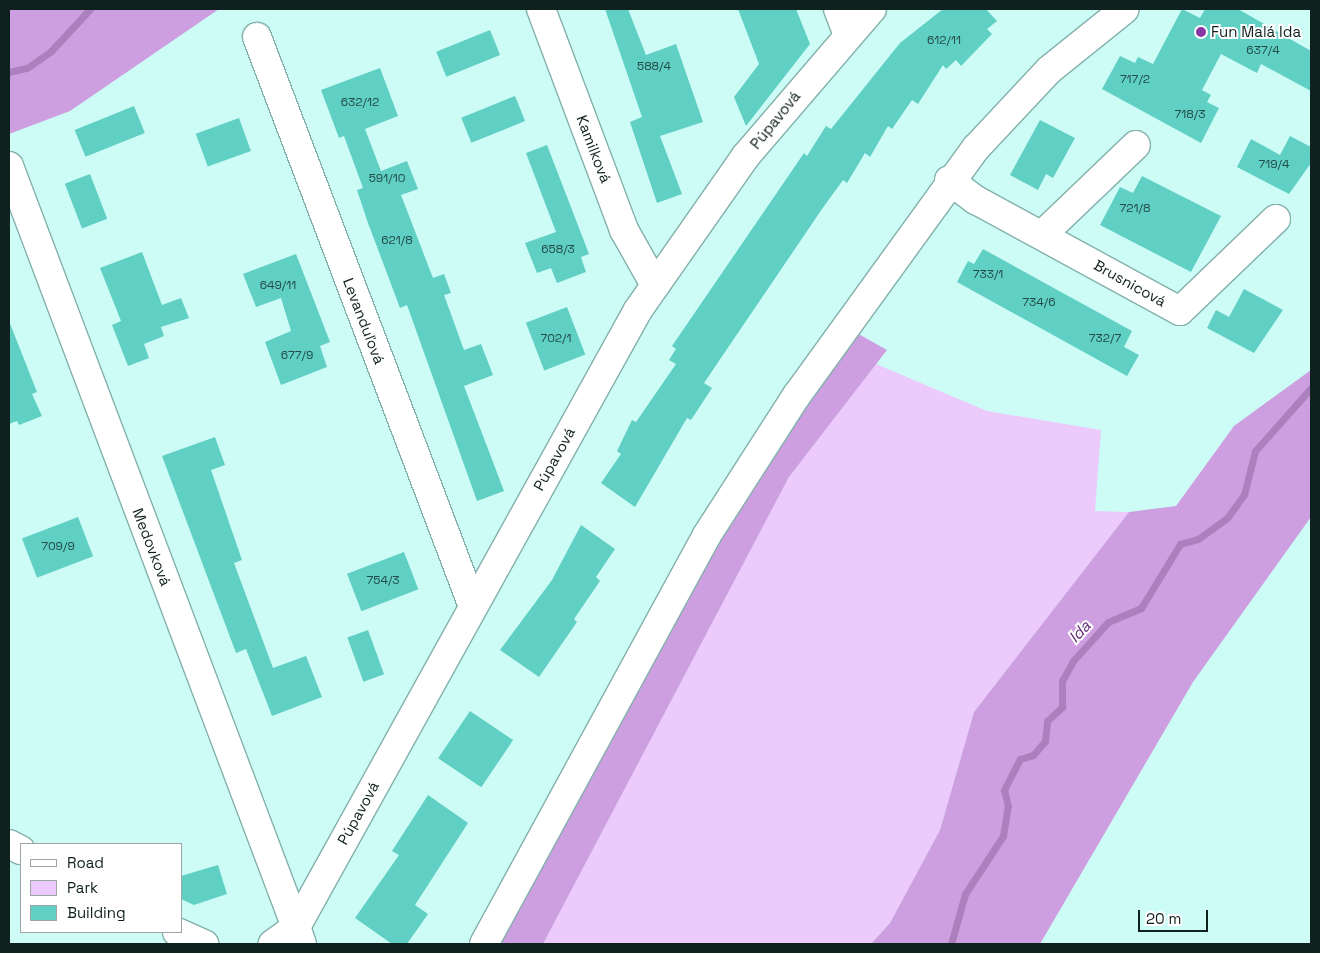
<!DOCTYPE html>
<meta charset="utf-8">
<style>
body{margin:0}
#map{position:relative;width:1320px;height:953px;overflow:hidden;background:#cdfcf6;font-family:"Space Grotesk",sans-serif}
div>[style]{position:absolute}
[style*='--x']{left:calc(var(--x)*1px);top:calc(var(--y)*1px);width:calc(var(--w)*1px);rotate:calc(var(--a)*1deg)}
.green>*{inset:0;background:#eccafb}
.forest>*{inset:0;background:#cd9fe0}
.stream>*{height:7px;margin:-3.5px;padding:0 3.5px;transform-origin:3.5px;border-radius:3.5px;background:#ac7fbd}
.building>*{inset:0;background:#60cfc4;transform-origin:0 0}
.roads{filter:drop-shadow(1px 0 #83b0ab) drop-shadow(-1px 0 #83b0ab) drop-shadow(0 1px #83b0ab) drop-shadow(0 -1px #83b0ab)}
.minor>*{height:28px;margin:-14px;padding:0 14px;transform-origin:14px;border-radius:14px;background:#fff}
.dots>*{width:14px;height:14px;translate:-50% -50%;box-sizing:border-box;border:2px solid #fefefe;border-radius:50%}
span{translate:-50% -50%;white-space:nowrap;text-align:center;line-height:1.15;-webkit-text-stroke:4px #fefefe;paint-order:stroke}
.number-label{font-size:12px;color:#234c48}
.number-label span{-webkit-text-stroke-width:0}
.poi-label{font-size:15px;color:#0f211f}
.left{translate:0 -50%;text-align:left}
.street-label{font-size:15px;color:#0f211f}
.water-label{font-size:16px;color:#642c78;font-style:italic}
.frame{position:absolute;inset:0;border:10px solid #0f211f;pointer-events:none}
.legend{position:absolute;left:20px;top:843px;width:162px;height:90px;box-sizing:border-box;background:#fefefe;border:1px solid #9ea6a5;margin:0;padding:6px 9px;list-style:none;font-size:15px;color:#0f211f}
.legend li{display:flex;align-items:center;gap:10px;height:25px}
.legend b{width:25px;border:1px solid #9ea6a5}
.scale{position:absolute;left:1138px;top:910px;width:70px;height:22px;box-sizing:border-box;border:2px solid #0f211f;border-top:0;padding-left:6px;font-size:15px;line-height:18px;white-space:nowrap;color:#0f211f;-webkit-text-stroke:4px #fefefe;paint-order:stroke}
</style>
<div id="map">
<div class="green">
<i style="clip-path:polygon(876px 364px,987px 411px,1101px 430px,1095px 511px,1129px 512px,974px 712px,940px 830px,890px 923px,871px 944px,543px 944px,789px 477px)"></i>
</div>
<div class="forest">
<i style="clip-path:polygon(9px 9px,219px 9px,70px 111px,9px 134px)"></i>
<i style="clip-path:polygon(855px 332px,887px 350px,789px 477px,543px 944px,497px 944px,717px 542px)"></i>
<i style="clip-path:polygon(1311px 370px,1311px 517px,1193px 682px,1040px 944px,871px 944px,890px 923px,940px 830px,974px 712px,1129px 512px,1176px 506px,1234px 426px)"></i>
</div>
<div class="stream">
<i style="--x:9;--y:72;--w:18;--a:-13"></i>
<i style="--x:27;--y:68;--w:29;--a:-35"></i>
<i style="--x:51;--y:51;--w:57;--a:-47.1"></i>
<i style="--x:951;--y:944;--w:52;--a:-74.4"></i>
<i style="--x:965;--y:894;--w:69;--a:-56.8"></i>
<i style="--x:1003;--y:836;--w:30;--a:-81"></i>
<i style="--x:1008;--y:806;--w:16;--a:-104"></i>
<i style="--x:1004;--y:790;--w:35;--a:-63"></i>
<i style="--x:1020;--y:759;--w:14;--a:-17"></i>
<i style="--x:1033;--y:755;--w:18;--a:-49"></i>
<i style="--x:1045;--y:741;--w:20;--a:-84"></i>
<i style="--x:1047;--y:721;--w:21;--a:-43"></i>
<i style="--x:1062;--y:707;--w:26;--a:-90"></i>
<i style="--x:1062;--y:681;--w:23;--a:-61"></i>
<i style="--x:1073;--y:661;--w:52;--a:-48.1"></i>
<i style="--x:1108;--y:622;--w:36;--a:-23"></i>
<i style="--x:1141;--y:608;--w:75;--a:-58.6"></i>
<i style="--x:1180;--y:544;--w:19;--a:-16"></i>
<i style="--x:1198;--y:539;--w:36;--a:-36"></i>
<i style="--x:1227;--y:518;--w:29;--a:-54"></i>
<i style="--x:1244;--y:495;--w:45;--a:-76"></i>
<i style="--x:1255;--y:451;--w:84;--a:-48.4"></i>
</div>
<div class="building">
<i style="clip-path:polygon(605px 9px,628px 9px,646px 55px,676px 44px,703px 122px,660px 136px,682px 194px,657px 203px,630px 122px,642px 117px)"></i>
<i style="clip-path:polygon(738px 9px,796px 9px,810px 44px,746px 126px,734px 97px,759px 64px)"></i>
<i style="clip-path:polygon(943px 9px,986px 9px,997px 21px,987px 29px,992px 34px,961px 66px,956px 60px,946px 69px,943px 65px,918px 104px,912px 100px,892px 129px,888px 126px,870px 157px,865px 153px,847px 183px,843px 180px,822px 209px,704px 383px,712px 388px,691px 420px,687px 418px,635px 507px,601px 483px,621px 454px,617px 451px,632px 420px,636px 422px,676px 364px,669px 360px,676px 349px,672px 346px,804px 153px,807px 156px,826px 126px,831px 129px,900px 43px)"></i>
<i style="clip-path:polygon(1182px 9px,1200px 18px,1205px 9px,1238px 9px,1311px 51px,1311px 91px,1261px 64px,1257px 73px,1221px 54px,1202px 90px,1211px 95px,1207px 102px,1219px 108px,1201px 143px,1102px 89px,1120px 56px,1135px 63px,1138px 57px,1153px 64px)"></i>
<i style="left:490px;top:30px;width:27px;height:58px;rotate:68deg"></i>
<i style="clip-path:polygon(380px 68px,398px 116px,365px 129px,381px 171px,407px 161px,418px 189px,401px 195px,433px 278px,444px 274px,451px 293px,444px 295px,464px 350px,481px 344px,493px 375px,464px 386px,504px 491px,477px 501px,407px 305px,400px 308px,368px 223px,357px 190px,363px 188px,344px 136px,339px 138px,321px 90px)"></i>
<i style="left:515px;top:96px;width:27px;height:58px;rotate:68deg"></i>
<i style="left:134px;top:106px;width:29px;height:64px;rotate:68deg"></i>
<i style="left:239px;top:118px;width:35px;height:46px;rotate:70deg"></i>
<i style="clip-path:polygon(1040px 120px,1075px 138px,1053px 178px,1046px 174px,1038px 190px,1010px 175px)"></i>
<i style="clip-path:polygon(1290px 136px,1311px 147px,1311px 163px,1289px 194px,1237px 167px,1251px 139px,1280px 155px)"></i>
<i style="clip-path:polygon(547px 145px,589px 254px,581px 257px,586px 272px,557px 283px,551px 268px,537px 273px,525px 243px,556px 232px,526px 153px)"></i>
<i style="left:90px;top:174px;width:48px;height:27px;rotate:69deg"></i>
<i style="clip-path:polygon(1142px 176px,1221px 216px,1191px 272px,1100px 225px,1120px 187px,1133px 193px)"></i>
<i style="clip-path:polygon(983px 249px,1132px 331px,1124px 347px,1139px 355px,1127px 376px,957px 282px,968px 261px,974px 264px)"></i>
<i style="clip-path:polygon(142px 252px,162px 305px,181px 298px,189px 318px,161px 327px,164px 336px,144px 344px,149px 358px,128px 366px,112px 325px,121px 321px,100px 268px)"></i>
<i style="clip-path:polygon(296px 254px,330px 342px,320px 346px,327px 367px,281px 385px,265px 342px,291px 331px,281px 298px,256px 307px,243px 274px)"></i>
<i style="clip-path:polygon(1244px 289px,1283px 310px,1254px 353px,1207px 328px,1216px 310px,1229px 317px)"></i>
<i style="left:567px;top:307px;width:51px;height:44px;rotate:69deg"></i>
<i style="clip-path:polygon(9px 321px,37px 392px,32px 394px,42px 416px,19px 425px,17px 421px,9px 424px)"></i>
<i style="clip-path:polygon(215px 437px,225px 465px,211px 470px,242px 560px,234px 563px,273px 668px,306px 656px,322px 697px,272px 716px,246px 649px,236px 653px,162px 456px)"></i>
<i style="left:78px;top:517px;width:42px;height:60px;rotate:69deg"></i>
<i style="clip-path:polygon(581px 525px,615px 549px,596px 577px,600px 581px,574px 619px,577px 622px,539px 677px,500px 650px,552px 580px)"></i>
<i style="left:404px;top:552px;width:40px;height:61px;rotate:69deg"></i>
<i style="left:368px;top:630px;width:47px;height:22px;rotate:70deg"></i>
<i style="left:470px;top:711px;width:52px;height:57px;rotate:34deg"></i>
<i style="clip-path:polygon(428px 795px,468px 823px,415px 905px,428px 914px,407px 944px,392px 944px,355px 918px,399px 855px,392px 851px)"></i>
<i style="clip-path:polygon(218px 865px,227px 894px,194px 905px,181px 899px,181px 876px)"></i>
</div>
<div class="roads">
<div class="minor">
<i style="--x:541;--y:9;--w:236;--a:69.4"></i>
<i style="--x:624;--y:230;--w:63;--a:60.6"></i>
<i style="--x:838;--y:9;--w:28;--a:69"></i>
<i style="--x:257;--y:37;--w:606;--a:69.23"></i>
<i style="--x:9;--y:166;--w:813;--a:69.34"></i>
<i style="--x:296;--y:927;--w:29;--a:144"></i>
<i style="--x:949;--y:180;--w:34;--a:37"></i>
<i style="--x:976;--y:200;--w:232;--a:28.6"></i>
<i style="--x:1180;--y:311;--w:133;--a:-43.8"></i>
<i style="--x:1042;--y:235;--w:130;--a:-43.8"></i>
<i style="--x:9;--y:844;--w:13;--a:27"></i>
<i style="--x:177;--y:932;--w:30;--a:24"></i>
<i style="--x:302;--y:944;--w:18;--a:-109"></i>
<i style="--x:296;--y:927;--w:705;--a:-61"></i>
<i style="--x:638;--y:310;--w:187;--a:-55"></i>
<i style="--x:745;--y:157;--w:195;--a:-49.4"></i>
<i style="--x:484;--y:944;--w:466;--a:-61.4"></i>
<i style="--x:707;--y:535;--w:166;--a:-57.3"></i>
<i style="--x:797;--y:395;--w:305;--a:-54.1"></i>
<i style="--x:976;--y:148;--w:107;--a:-46.9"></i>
<i style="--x:1049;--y:70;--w:97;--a:-38.8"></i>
</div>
</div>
<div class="dots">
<i style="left:1201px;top:32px;background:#8936a5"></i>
</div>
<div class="number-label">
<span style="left:944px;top:41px">612/11</span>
<span style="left:1263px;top:51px">637/4</span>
<span style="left:654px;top:67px">588/4</span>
<span style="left:1135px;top:80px">717/2</span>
<span style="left:360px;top:103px">632/12</span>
<span style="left:1190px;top:115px">718/3</span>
<span style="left:1274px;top:165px">719/4</span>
<span style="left:387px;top:179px">591/10</span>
<span style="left:1135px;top:209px">721/8</span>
<span style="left:397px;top:241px">621/8</span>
<span style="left:558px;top:250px">658/3</span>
<span style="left:988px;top:275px">733/1</span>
<span style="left:278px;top:286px">649/11</span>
<span style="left:1039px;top:303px">734/6</span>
<span style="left:556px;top:339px">702/1</span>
<span style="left:1105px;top:339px">732/7</span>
<span style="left:297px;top:356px">677/9</span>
<span style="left:58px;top:547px">709/9</span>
<span style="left:383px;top:581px">754/3</span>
</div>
<div class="poi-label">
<span class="left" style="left:1211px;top:32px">Fun Malá Ida</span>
</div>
<div class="street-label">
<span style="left:775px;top:120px;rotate:-51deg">Púpavová</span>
<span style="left:594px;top:149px;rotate:69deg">Kamilková</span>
<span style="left:1130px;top:283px;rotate:29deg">Brusnicová</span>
<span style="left:364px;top:321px;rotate:69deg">Levanduľová</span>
<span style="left:554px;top:459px;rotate:-61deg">Púpavová</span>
<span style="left:152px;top:547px;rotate:69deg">Medovková</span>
<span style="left:358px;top:813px;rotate:-61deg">Púpavová</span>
</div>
<div class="water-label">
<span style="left:1080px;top:632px;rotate:-47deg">Ida</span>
</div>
<div class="frame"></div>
<ul class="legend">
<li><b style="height:6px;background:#fff"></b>Road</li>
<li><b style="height:14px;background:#eccafb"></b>Park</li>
<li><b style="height:14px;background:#60cfc4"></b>Building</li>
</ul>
<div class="scale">20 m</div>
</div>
